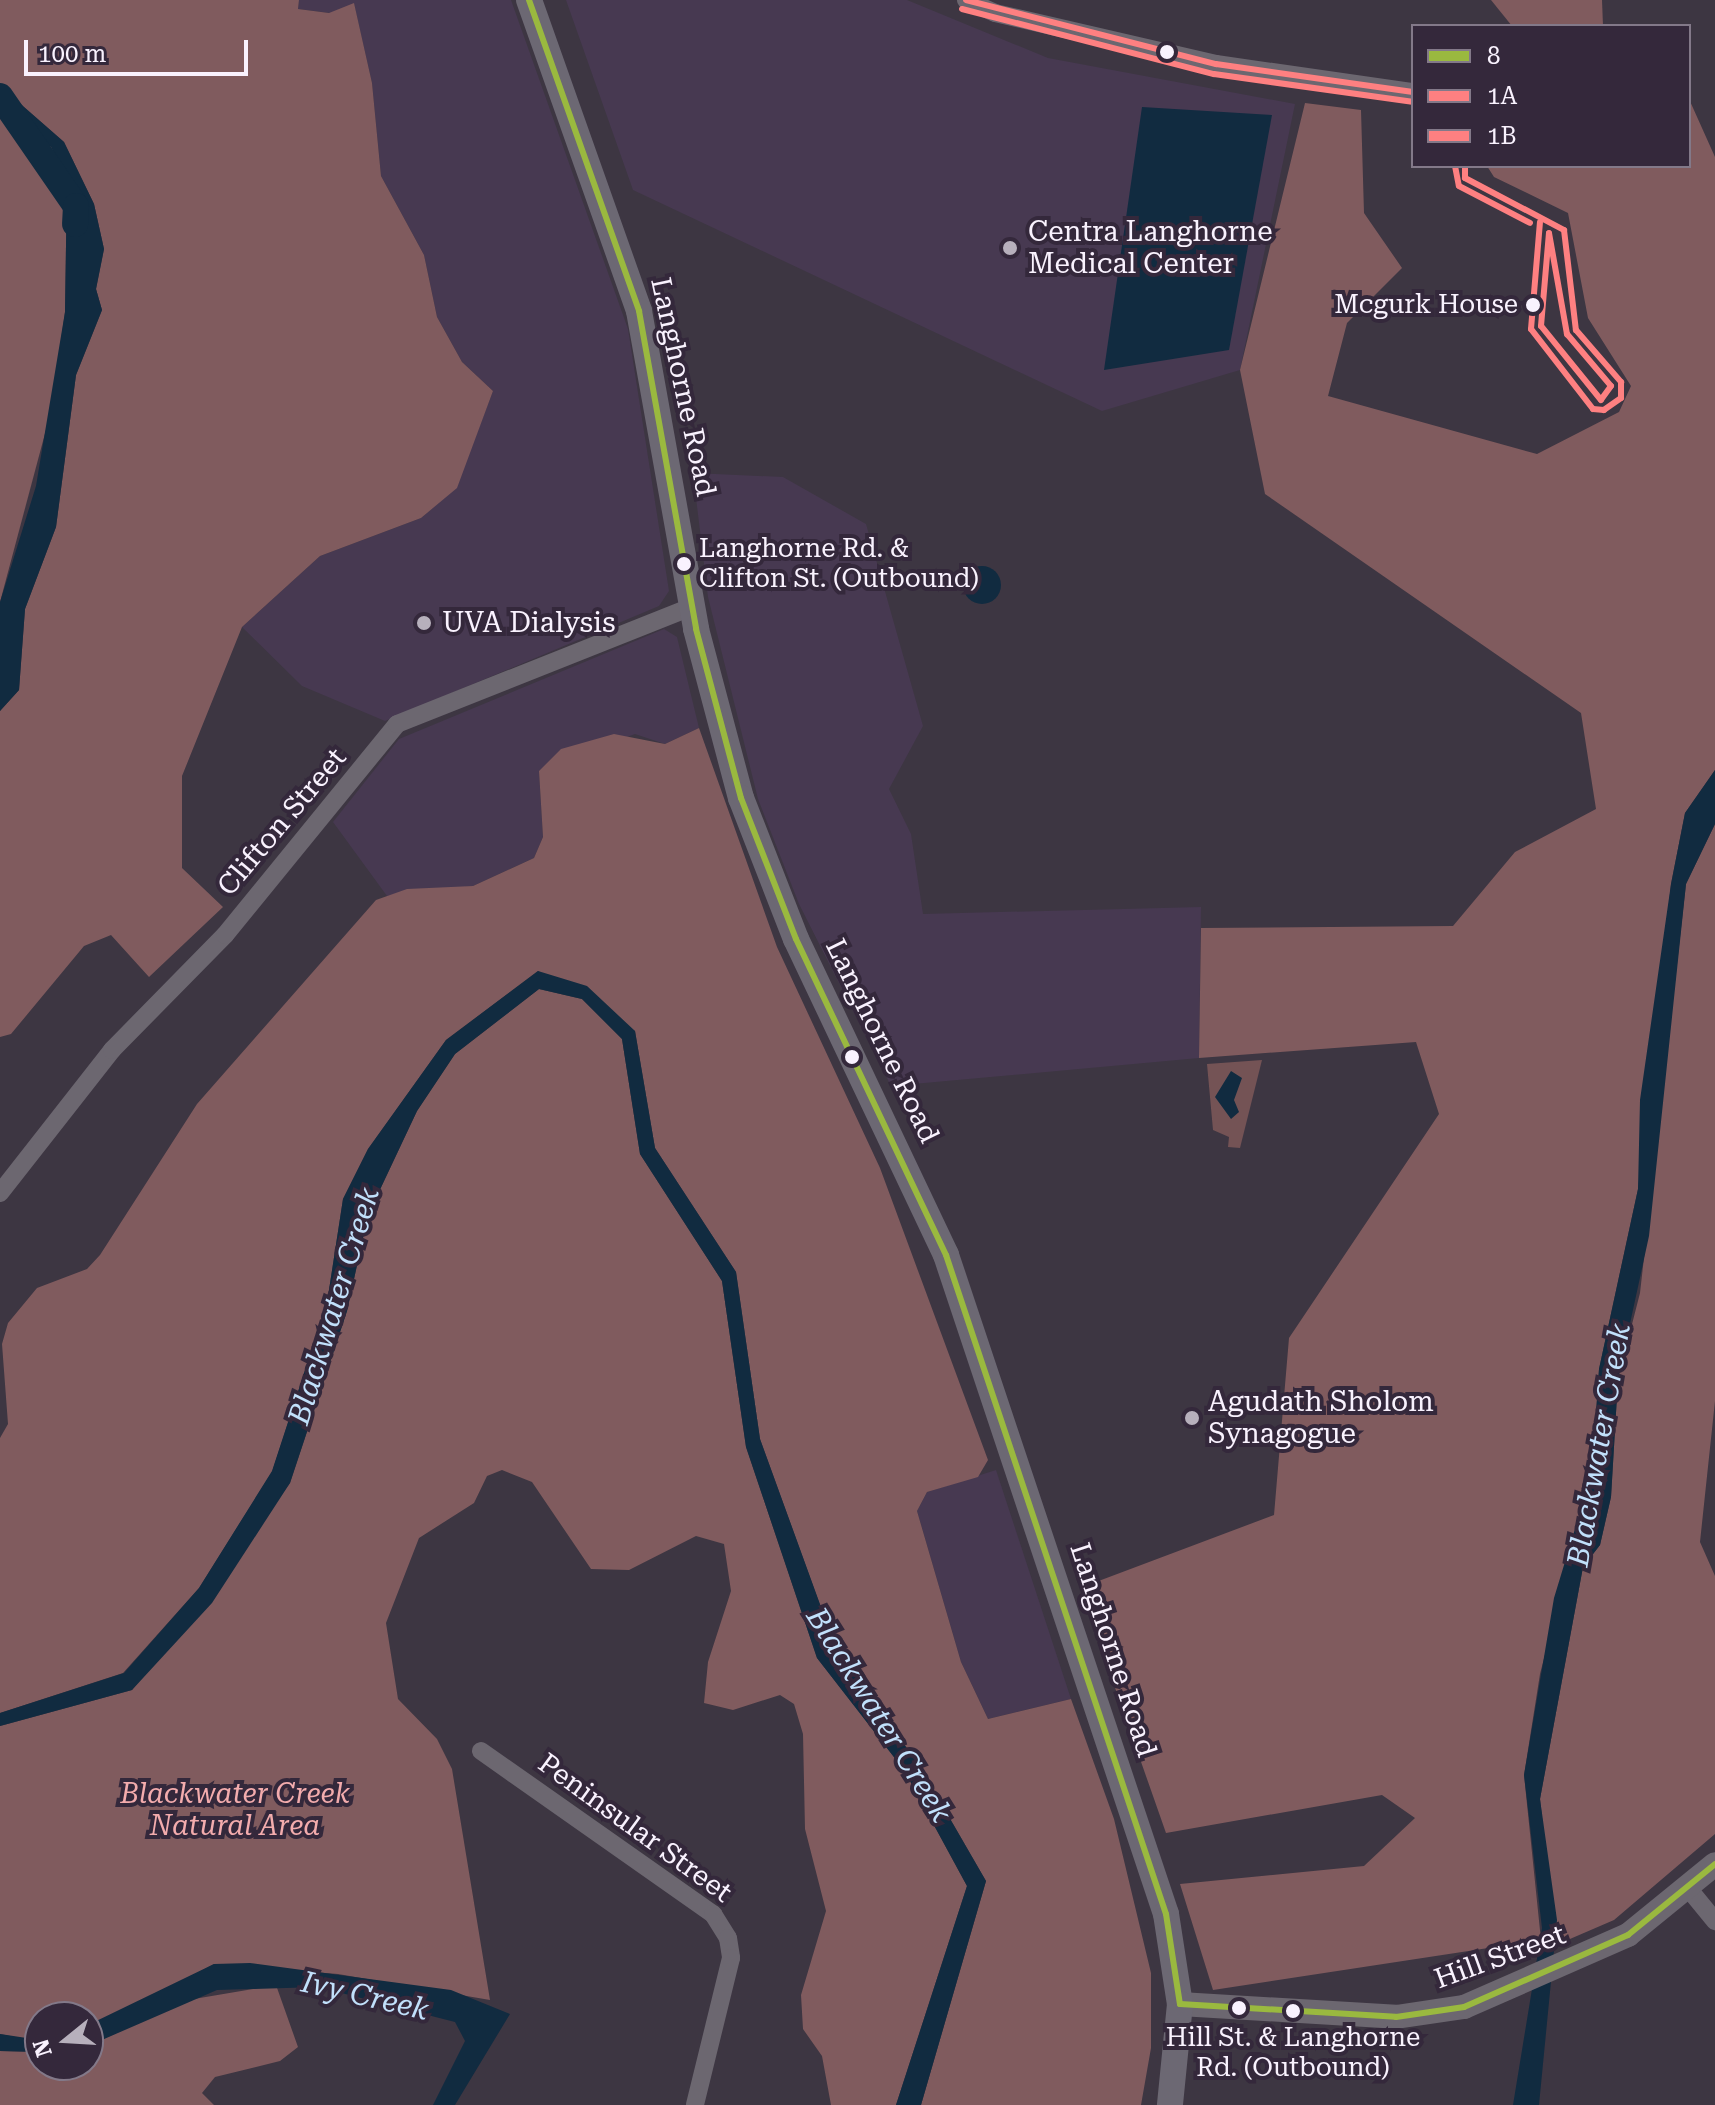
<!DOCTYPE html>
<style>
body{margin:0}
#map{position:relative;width:1715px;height:2105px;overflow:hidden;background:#3d3642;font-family:"Roboto Serif",serif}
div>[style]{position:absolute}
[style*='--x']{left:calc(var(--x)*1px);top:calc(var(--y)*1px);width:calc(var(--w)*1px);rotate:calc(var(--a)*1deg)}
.built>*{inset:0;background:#473951}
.green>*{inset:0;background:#745355}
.forest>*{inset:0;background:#805b5e}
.water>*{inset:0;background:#112b40}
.round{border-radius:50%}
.river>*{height:26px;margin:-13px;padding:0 13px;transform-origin:13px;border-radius:13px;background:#112b40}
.street>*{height:18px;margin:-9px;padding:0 9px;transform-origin:9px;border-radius:9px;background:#6c6770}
.secondary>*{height:24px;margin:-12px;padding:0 12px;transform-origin:12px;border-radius:12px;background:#6c6770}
.primary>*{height:26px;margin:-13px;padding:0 13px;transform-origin:13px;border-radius:13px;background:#6c6873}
.bus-1>*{height:6px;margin:-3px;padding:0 3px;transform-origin:3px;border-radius:3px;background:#9ab93f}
.bus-2>*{height:6px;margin:-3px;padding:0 3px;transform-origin:3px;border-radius:3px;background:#fe8081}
.bus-3>*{height:6px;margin:-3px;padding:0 3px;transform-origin:3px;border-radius:3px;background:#fe8081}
.dots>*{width:22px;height:22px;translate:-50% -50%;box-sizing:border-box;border:4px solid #34283b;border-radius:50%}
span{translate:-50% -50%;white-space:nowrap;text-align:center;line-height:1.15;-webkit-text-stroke:8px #34283b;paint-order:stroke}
.bus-label{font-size:26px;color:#f9f2fe}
.right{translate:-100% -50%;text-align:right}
.left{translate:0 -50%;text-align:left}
.poi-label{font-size:28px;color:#f9f2fe}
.street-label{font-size:28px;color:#f9f2fe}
.park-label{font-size:28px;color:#f3acad;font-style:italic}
.water-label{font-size:30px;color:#c1e0fb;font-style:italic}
.legend{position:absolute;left:1411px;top:24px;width:280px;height:144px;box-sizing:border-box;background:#34283b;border:2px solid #837989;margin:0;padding:10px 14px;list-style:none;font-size:24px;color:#f9f2fe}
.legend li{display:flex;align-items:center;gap:16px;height:40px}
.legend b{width:40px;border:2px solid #837989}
.north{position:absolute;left:24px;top:2001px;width:80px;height:80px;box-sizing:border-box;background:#34283b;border:2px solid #837989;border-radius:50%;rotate:252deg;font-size:22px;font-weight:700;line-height:32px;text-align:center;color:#f9f2fe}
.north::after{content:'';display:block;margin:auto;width:28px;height:36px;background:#b7b0bc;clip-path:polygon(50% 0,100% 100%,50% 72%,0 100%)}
.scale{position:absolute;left:24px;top:40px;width:224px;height:36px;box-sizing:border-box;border:4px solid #f9f2fe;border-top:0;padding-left:10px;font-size:24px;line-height:28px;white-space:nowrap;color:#f9f2fe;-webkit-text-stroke:6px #34283b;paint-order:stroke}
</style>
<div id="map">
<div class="built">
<i style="clip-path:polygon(299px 0,511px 0,628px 329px,669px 591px,659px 606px,385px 721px,302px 686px,242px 627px,320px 556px,421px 518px,456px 488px,493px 391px,462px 362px,437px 317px,424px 255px,381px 176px,372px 83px,354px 4px,330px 13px,298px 9px)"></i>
<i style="clip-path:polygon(566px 0,907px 0,1048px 58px,1295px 104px,1240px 370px,1102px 411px,633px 190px)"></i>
<i style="clip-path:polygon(693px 473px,783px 477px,866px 524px,923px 726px,889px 789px,911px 834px,923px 914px,1201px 907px,1199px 1058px,891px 1086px,799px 904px,758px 799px,708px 597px)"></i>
<i style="clip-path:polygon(664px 629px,677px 637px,699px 728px,665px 744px,635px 734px,539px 771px,543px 837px,534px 858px,473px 886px,387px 896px,333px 822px,399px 739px)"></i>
<i style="clip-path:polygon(996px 1470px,1071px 1699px,988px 1719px,961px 1662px,917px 1511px,927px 1492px)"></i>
</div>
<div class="green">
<i style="clip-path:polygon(1262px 1060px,1240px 1148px,1228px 1147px,1229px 1137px,1213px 1130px,1207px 1064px)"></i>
</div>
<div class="forest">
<i style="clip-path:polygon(0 0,299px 0,298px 9px,329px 13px,354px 3px,372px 83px,381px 176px,424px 255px,437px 317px,462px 362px,493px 391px,457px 488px,421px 518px,320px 556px,242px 627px,182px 776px,182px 868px,223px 907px,149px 977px,111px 935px,84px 946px,11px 1034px,0 1037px,0 711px,19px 690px,25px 609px,56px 527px,76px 375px,102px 310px,96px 289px,104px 249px,94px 204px,64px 142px,0 86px)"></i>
<i style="clip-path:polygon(1491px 0,1602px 0,1603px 26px,1512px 26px)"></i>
<i style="clip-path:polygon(1689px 99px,1715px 157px,1715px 770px,1685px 813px,1671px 884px,1638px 1189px,1599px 1369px,1592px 1473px,1540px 1674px,1524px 1775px,1541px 1940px,1213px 1990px,1180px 1884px,1364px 1866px,1415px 1818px,1382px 1795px,1166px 1833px,1080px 1588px,1274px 1515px,1289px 1338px,1439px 1114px,1416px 1042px,1199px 1058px,1201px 928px,1453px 926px,1515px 852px,1596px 809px,1581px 713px,1265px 494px,1240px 370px,1305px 103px,1361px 110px,1364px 213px,1402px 268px,1347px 323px,1328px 396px,1537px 454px,1619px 412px,1631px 386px,1588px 318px,1568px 213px,1494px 177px,1487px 166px,1689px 166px)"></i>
<i style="clip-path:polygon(0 114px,52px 147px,67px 181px,65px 312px,51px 411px,0 602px)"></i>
<i style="clip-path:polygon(699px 728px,777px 947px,880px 1168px,988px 1460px,978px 1477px,927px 1492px,917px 1511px,961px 1662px,988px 1719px,1071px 1699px,1114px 1819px,1151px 1973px,1151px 2048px,1141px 2105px,921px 2105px,986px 1881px,919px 1765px,837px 1652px,760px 1439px,736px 1272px,655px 1148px,635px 1031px,538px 971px,446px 1040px,368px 1149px,343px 1199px,327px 1303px,272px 1472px,199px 1588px,123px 1673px,0 1713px,0 1438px,8px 1424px,2px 1344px,8px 1323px,37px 1288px,87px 1269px,100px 1255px,197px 1104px,376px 900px,407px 889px,473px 886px,534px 858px,543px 837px,539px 771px,561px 749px,614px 734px,665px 744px)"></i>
<i style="clip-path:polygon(1715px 824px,1715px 1401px,1700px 1542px,1715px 1576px,1715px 1834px,1614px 1920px,1556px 1945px,1540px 1799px,1583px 1567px,1600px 1545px,1611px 1497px,1618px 1379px,1640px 1293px,1686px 884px)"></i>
<i style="clip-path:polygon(539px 989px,582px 999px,622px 1039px,640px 1154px,722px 1281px,746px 1447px,817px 1658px,904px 1770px,967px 1886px,896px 2105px,831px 2105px,822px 2056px,803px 2029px,801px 1995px,826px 1911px,805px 1829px,803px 1734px,794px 1704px,780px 1695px,733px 1710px,704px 1703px,708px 1662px,731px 1591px,724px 1544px,696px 1536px,629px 1570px,591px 1569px,532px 1482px,502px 1470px,487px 1476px,474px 1503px,419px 1538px,386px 1623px,398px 1699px,437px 1739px,452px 1769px,490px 2000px,338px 1974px,214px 1964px,118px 2016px,88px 2025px,88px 2017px,40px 2017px,36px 2041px,0 2034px,0 1726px,132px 1690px,290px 1483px,347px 1311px,368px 1215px,417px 1111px,455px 1054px)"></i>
<i style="clip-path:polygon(276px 1985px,298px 2047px,280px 2061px,215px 2077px,202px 2093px,214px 2105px,0 2105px,0 2051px,40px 2052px,40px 2065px,88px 2065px,88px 2046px,188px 2000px)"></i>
</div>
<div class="water">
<i style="clip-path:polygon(0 86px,64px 142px,94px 204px,104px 249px,96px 289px,102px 310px,76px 375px,56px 527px,25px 609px,19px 690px,0 711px,0 602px,36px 486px,65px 312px,67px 181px,51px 147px,0 114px)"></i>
<i style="clip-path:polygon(1142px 107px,1272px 115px,1229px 350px,1104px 370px)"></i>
<i class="round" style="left:963px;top:566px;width:38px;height:38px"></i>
<i style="clip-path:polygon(1715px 770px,1715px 824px,1686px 884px,1649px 1236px,1618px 1379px,1611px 1497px,1600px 1545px,1583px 1567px,1540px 1799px,1557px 1920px,1539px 2105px,1513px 2105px,1542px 1928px,1524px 1775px,1554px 1598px,1592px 1473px,1599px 1369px,1638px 1189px,1640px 1100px,1671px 884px,1685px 813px)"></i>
<i style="clip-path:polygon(538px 971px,587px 986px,635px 1031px,655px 1148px,736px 1272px,760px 1439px,837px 1651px,919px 1765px,986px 1881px,921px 2105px,896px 2105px,967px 1886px,904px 1770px,817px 1658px,746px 1447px,722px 1281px,640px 1154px,622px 1039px,582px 999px,539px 989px,455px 1054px,417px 1111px,368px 1215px,347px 1311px,290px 1483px,212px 1603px,132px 1690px,0 1726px,0 1713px,124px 1673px,199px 1588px,272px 1471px,327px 1303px,343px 1199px,368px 1149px,446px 1040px)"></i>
<i style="clip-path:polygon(1231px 1071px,1242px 1078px,1234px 1100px,1239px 1112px,1231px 1119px,1215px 1097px)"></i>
<i style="clip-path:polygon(250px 1963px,451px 1990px,510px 2014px,455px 2105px,433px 2105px,465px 2041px,455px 2022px,318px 1987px,217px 1990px,88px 2046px,88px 2025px,214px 1964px)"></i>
<i style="clip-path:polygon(0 2034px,40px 2040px,40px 2052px,0 2051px)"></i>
</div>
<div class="river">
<i style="--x:0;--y:96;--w:134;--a:55.4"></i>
<i style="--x:76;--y:206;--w:18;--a:93"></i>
</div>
<div class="street">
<i style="--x:966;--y:0;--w:32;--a:24"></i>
<i style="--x:995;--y:13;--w:227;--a:13"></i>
<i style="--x:1216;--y:64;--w:199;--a:8.1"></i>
<i style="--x:0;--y:1193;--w:182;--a:-51.9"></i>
<i style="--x:112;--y:1050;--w:161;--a:-45.5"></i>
<i style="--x:225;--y:935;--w:272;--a:-50.8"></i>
<i style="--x:397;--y:724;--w:319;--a:-21.7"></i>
<i style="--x:481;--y:1751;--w:284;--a:35.1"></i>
<i style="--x:713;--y:1914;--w:28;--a:58"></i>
<i style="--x:728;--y:1938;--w:20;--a:81"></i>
<i style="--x:731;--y:1958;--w:151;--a:103.8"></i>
<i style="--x:1688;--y:1888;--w:43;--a:50.7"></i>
</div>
<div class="secondary">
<i style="--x:1180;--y:2004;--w:216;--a:3.4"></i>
<i style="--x:1396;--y:2017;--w:69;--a:-8.4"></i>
<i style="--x:1464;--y:2007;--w:179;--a:-23.7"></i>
<i style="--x:1628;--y:1935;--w:112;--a:-39.2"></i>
</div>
<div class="primary">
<i style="--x:529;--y:0;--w:330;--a:70.5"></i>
<i style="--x:639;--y:311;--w:323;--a:79.8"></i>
<i style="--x:696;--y:629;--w:175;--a:75.1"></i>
<i style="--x:741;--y:798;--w:151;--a:68.7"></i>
<i style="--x:796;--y:939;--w:350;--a:64.6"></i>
<i style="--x:946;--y:1255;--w:695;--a:71.54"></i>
<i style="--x:1166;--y:1914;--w:91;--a:81.2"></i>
<i style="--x:1180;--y:2004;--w:101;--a:95.7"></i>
</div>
<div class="bus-1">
<i style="--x:529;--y:0;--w:330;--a:70.5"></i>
<i style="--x:639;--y:311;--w:323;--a:79.8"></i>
<i style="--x:696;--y:629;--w:175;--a:75.1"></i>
<i style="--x:741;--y:798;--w:151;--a:68.7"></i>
<i style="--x:796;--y:939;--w:350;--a:64.6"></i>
<i style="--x:946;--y:1255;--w:695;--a:71.54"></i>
<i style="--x:1166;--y:1914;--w:91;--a:81.2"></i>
<i style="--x:1180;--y:2004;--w:216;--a:3.4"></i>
<i style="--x:1396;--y:2017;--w:69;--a:-8.4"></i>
<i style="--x:1464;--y:2007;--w:179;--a:-23.7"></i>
<i style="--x:1628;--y:1935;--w:112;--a:-39.2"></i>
</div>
<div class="bus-2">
<i style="--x:966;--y:0;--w:258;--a:14.4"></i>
<i style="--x:1216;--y:64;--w:199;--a:8.1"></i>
<i style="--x:1465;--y:166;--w:12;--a:90"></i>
<i style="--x:1465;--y:178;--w:112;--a:27.7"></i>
<i style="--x:1564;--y:230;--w:101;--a:83.2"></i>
<i style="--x:1576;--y:330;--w:69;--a:49.1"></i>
<i style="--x:1621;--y:382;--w:16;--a:90"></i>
<i style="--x:1621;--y:398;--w:21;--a:145"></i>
<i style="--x:1604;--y:410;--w:11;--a:-175"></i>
<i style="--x:1593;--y:409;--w:101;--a:-127.8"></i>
<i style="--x:1531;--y:329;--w:107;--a:-85.2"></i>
</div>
<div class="bus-3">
<i style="--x:962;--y:9;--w:260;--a:14.5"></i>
<i style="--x:1214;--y:74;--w:200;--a:8"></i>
<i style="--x:1455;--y:166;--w:20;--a:79"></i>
<i style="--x:1459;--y:186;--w:80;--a:27.5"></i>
<i style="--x:1549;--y:233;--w:103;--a:79.9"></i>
<i style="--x:1567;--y:334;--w:68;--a:49.8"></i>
<i style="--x:1611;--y:386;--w:17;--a:126"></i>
<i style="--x:1601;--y:400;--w:95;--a:-129"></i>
<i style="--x:1541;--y:326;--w:93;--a:-85.1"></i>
</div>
<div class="dots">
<i style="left:1167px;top:52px;background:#f9f2fe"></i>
<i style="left:1010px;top:248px;background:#b7b0bc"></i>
<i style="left:1533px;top:305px;background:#f9f2fe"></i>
<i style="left:684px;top:564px;background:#f9f2fe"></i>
<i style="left:424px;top:623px;background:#b7b0bc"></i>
<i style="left:852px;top:1057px;background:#f9f2fe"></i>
<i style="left:1192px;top:1418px;background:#b7b0bc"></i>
<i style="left:1239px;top:2008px;background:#f9f2fe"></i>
<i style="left:1293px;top:2011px;background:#f9f2fe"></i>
</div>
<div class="bus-label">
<span class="right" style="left:1518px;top:305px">Mcgurk House</span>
<span class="left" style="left:699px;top:564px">Langhorne Rd. &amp;<br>Clifton St. (Outbound)</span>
<span style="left:1293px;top:2053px">Hill St. &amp; Langhorne<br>Rd. (Outbound)</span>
</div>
<div class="poi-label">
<span class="left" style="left:1028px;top:248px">Centra Langhorne<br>Medical Center</span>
<span class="left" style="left:442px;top:623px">UVA Dialysis</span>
<span class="left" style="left:1208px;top:1418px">Agudath Sholom<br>Synagogue</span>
</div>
<div class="street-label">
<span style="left:683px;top:387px;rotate:78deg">Langhorne Road</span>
<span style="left:282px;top:822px;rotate:-50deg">Clifton Street</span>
<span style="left:882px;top:1041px;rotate:64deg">Langhorne Road</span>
<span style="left:1113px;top:1650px;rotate:72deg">Langhorne Road</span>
<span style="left:635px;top:1828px;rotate:36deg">Peninsular Street</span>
<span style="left:1500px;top:1957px;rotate:-20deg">Hill Street</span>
</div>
<div class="park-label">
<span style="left:235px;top:1810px">Blackwater Creek<br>Natural Area</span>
</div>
<div class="water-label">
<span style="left:334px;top:1306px;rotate:-73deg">Blackwater Creek</span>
<span style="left:1599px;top:1445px;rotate:-80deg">Blackwater Creek</span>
<span style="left:879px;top:1715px;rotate:58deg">Blackwater Creek</span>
<span style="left:365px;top:1996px;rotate:13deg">Ivy Creek</span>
</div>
<ul class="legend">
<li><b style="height:10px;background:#9ab93f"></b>8</li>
<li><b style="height:10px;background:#fe8081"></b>1A</li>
<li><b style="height:10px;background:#fe8081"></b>1B</li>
</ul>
<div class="north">N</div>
<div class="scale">100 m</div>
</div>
